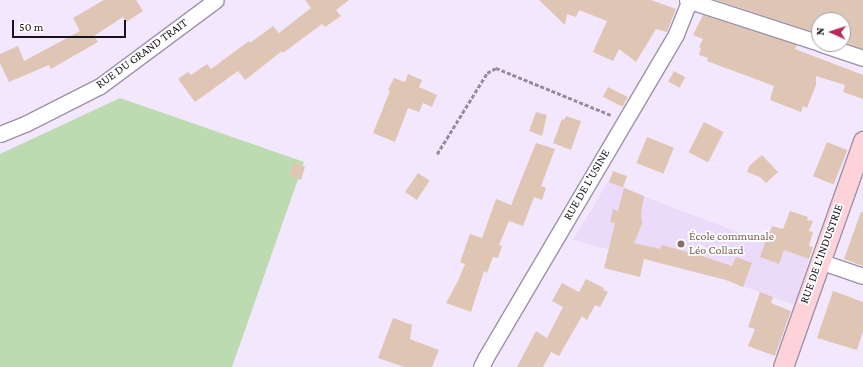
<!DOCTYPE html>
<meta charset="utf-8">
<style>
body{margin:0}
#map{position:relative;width:863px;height:367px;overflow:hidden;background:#f2e7fc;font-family:"Crimson Pro",serif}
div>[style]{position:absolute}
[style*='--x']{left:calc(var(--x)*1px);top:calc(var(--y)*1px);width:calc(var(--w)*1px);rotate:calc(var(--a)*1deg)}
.built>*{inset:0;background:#ecdafb}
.green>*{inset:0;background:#bcdbb0}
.building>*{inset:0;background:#dfc6b4;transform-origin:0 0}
.path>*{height:2.5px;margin-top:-1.25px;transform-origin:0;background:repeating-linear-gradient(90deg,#958c9c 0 4px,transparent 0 6px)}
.roads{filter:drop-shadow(1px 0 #9e91a8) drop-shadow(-1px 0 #9e91a8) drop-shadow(0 1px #9e91a8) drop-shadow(0 -1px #9e91a8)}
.minor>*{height:15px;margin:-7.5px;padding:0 7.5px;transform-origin:7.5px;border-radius:7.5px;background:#fff}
.major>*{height:19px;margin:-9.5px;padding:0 9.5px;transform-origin:9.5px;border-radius:9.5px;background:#fed2d9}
.dots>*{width:11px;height:11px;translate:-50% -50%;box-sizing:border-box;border:2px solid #fff;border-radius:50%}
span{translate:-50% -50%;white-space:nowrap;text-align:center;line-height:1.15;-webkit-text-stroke:3.5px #fff;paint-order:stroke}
.street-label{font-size:12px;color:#17121b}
.education-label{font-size:12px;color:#785e54}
.left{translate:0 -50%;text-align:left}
.north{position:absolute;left:811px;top:12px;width:40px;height:40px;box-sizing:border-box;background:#fff;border:1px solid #a2a0a4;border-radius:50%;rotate:273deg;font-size:11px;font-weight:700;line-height:16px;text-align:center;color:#17121b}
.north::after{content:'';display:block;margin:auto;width:14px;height:18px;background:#b82a5d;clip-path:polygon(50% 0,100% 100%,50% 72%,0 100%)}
.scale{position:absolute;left:12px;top:20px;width:114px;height:18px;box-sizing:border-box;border:2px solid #17121b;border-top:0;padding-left:5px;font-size:12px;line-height:14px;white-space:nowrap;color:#17121b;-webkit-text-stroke:3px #fff;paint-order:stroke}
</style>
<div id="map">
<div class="built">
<i style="clip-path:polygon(609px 180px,645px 197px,809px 259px,795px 305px,726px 280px,573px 240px)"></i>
</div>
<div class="green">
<i style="clip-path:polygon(120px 98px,304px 162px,232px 367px,0 367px,0 154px)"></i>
</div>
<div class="building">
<i style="clip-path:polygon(104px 0,136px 0,143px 11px,126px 22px,123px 17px,94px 36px,98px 42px,63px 62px,51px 69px,49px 65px,9px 82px,0 63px,0 54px,18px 46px,24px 61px,80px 31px,73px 18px)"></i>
<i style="clip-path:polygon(305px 0,349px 0,336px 10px,341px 16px,325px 27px,322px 24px,283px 53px,282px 51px,245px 80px,238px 71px,195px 102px,178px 79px,188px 72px,191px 75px,207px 64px,211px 69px,249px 41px,250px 43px,273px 26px,279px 33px,311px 8px)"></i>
<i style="clip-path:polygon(539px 0,651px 0,676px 9px,667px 32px,656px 29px,636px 62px,619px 49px,613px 61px,593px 52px,607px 21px,579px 10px,576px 17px,567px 14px,565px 25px)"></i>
<i style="clip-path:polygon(716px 0,863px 0,863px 49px,843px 42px,843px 20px,819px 20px,819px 34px)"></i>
<i style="clip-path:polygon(703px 15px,797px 45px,795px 49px,863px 75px,863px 99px,843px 92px,845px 85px,816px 76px,816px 85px,807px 108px,803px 106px,801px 112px,770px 100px,774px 86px,707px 61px,708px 58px,699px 55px,701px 48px,699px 47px,703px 39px,693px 35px)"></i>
<i style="left:674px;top:71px;width:13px;height:12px;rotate:29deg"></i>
<i style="clip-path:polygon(408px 74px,422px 80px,419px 87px,437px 95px,432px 107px,423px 103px,419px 112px,408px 108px,395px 142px,373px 133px,390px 91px,388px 90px,394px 78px,405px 82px)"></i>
<i style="left:608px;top:87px;width:22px;height:11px;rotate:27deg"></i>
<i style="clip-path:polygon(536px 112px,547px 115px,542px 136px,529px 131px)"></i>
<i style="clip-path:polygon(566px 116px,581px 121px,571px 150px,553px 143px,562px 119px,564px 120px)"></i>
<i style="left:704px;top:122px;width:22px;height:34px;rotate:27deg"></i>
<i style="left:647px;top:137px;width:29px;height:28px;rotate:22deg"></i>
<i style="left:827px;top:142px;width:22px;height:37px;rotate:22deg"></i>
<i style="clip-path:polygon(536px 143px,555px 149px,541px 186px,546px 188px,542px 200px,534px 197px,523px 226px,509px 221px,499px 245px,502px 246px,498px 258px,493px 257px,487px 273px,484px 271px,471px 312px,446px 303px,458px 281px,465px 264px,460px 262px,470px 234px,482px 238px,496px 199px,511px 205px)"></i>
<i style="clip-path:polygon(762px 155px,778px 172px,766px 183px,760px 177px,747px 172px,750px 165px)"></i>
<i style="clip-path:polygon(294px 162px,305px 167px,301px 180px,289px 175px)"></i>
<i style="left:613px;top:171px;width:15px;height:12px;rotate:20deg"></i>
<i style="left:418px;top:173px;width:14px;height:23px;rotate:34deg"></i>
<i style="clip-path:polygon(624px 188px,644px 196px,641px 213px,642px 224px,634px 243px,651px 247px,651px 249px,652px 247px,660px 249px,662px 245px,702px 256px,732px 266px,736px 257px,752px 263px,743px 287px,726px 280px,644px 259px,640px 277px,604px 268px,615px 223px,610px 222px,613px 209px,618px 211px)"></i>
<i style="clip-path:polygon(790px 211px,808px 217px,807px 220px,813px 221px,809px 231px,813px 232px,809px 246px,813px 247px,809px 259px,784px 250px,779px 264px,760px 257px,769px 231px,770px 231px,772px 226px,783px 229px)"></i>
<i style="clip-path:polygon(861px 212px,863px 212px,863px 266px,844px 259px)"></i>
<i style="clip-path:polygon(586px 279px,604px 288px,603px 290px,608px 292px,600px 307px,595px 305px,587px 320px,582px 316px,559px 356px,551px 352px,543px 367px,517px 367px,536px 331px,547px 338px,563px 307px,552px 301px,562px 283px,579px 292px)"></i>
<i style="clip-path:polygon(833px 291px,863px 302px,863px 331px,857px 350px,817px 338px)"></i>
<i style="clip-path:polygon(760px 292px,773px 297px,771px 303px,791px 311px,775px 356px,748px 346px,755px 329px,748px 327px)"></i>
<i style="clip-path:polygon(393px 318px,412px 325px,410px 339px,439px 350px,432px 367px,404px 367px,378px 358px)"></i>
</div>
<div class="path">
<i style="--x:437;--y:154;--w:95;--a:-58.3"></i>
<i style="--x:487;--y:73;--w:10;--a:-29"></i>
<i style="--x:496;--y:68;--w:124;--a:22.2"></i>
</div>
<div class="roads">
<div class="minor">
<i style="--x:687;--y:0;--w:139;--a:18"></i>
<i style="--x:821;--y:44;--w:44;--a:18.4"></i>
<i style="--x:0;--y:134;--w:27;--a:-22"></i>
<i style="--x:25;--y:124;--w:84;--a:-26.9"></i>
<i style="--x:100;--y:86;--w:144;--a:-36.6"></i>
<i style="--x:819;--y:261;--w:46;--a:18.8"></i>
<i style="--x:481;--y:367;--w:11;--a:-63"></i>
<i style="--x:486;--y:357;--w:375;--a:-59.5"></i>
<i style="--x:676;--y:34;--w:35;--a:-68"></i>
</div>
<div class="major">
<i style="--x:783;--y:367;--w:240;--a:-70.5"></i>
</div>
</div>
<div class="dots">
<i style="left:681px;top:244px;background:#8d6e63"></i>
</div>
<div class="street-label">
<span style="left:142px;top:54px;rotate:-36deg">RUE DU GRAND TRAIT</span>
<span style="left:587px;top:185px;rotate:-60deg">RUE DE L'USINE</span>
<span style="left:822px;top:254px;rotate:-70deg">RUE DE L'INDUSTRIE</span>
</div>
<div class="education-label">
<span class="left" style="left:689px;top:244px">École communale<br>Léo Collard</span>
</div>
<div class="north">N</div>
<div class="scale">50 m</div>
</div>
